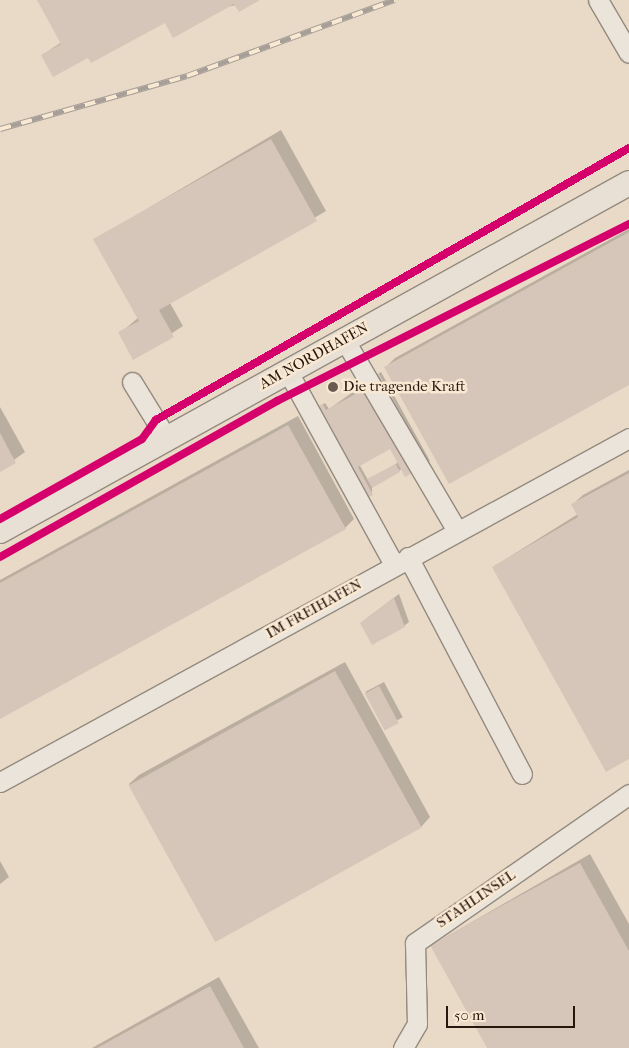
<!DOCTYPE html>
<style>
body{margin:0}
#map{position:relative;width:629px;height:1048px;overflow:hidden;background:#e8dac7;font-family:"IM FELL French Canon",serif}
div>[style]{position:absolute}
[style*='--x']{left:calc(var(--x)*1px);top:calc(var(--y)*1px);width:calc(var(--w)*1px);rotate:calc(var(--a)*1deg)}
.shadow>*{inset:0;background:#0003;transform-origin:0 0}
.building>*{inset:0;background:#d6c5b9;transform-origin:0 0}
.roads{filter:drop-shadow(1px 0 #948a7e) drop-shadow(-1px 0 #948a7e) drop-shadow(0 1px #948a7e) drop-shadow(0 -1px #948a7e)}
.minor>*{height:19px;margin:-9.5px;padding:0 9.5px;transform-origin:9.5px;border-radius:9.5px;background:#ebe4db}
.major>*{height:24px;margin:-12px;padding:0 12px;transform-origin:12px;border-radius:12px;background:#e8e0d5}
.rail>*{height:5.5px;margin-top:-2.75px;transform-origin:0;background:repeating-linear-gradient(90deg,#f9e8d2 0 11px,#a69e97 0 22px);box-sizing:border-box;border-block:1px solid #a69e97}
.cycleway>*{height:8px;margin:-4px;padding:0 4px;transform-origin:4px;border-radius:4px;background:#d6006c}
.dots>*{width:14px;height:14px;translate:-50% -50%;box-sizing:border-box;border:2px solid #f9e8d2;border-radius:50%}
span{translate:-50% -50%;white-space:nowrap;text-align:center;line-height:1.15;-webkit-text-stroke:5px #f9e8d2;paint-order:stroke}
.street-label{font-size:15px;color:#25170e}
.poi-label{font-size:15px;color:#25170e}
.left{translate:0 -50%;text-align:left}
.scale{position:absolute;left:446px;top:1006px;width:129px;height:22px;box-sizing:border-box;border:2px solid #25170e;border-top:0;padding-left:6px;font-size:15px;line-height:18px;white-space:nowrap;color:#25170e;-webkit-text-stroke:4px #f9e8d2;paint-order:stroke}
</style>
<div id="map">
<div class="shadow">
<i style="clip-path:polygon(39px 0,258px 0,165px 21px,88px 56px,42px 55px,62px 42px)"></i>
<i style="clip-path:polygon(281px 130px,326px 211px,170px 303px,183px 326px,134px 358px,120px 333px,138px 318px,94px 240px)"></i>
<i style="clip-path:polygon(629px 229px,629px 383px,386px 367px,395px 358px)"></i>
<i style="clip-path:polygon(evenodd,381px 372px,430px 461px,402px 469px,372px 487px,372px 494px,303px 415px,325px 403px,329px 409px,381px 372px,391px 448px,399px 462px,368px 480px,359px 464px,391px 448px)"></i>
<i style="clip-path:polygon(0 407px,25px 452px,0 470px)"></i>
<i style="clip-path:polygon(298px 416px,354px 519px,345px 528px,0 718px,0 580px)"></i>
<i style="clip-path:polygon(629px 470px,629px 757px,493px 567px,578px 514px,573px 504px,583px 495px)"></i>
<i style="clip-path:polygon(399px 594px,409px 622px,404px 626px,367px 618px)"></i>
<i style="clip-path:polygon(345px 662px,430px 817px,421px 827px,214px 939px,129px 784px,139px 775px)"></i>
<i style="left:384px;top:682px;width:40px;height:21px;rotate:62deg"></i>
<i style="clip-path:polygon(590px 854px,629px 924px,629px 1048px,489px 1048px,432px 945px)"></i>
<i style="clip-path:polygon(0 861px,9px 877px,0 884px)"></i>
<i style="clip-path:polygon(219px 977px,259px 1048px,92px 1048px)"></i>
</div>
<div class="building">
<i style="clip-path:polygon(37px 0,260px 0,239px 12px,234px 4px,173px 38px,165px 23px,91px 63px,88px 58px,53px 77px,41px 55px,61px 44px)"></i>
<i style="clip-path:polygon(271px 139px,317px 221px,159px 310px,174px 337px,133px 360px,118px 332px,139px 321px,93px 239px)"></i>
<i style="clip-path:polygon(629px 232px,629px 385px,449px 484px,384px 367px)"></i>
<i style="clip-path:polygon(379px 374px,429px 464px,405px 477px,390px 449px,358px 467px,373px 495px,350px 507px,300px 416px,323px 404px,326px 410px,359px 392px,356px 386px)"></i>
<i style="clip-path:polygon(288px 425px,346px 529px,0 719px,0 583px)"></i>
<i style="clip-path:polygon(0 433px,16px 463px,0 472px)"></i>
<i style="clip-path:polygon(396px 464px,400px 472px,372px 488px,367px 479px)"></i>
<i style="clip-path:polygon(629px 473px,629px 759px,606px 772px,492px 567px,578px 517px,571px 504px)"></i>
<i style="clip-path:polygon(394px 598px,405px 627px,372px 645px,360px 623px)"></i>
<i style="left:335px;top:671px;width:179px;height:236px;rotate:61deg"></i>
<i style="left:379px;top:686px;width:42px;height:16px;rotate:62deg"></i>
<i style="clip-path:polygon(580px 863px,629px 951px,629px 1048px,487px 1048px,430px 945px)"></i>
<i style="clip-path:polygon(210px 986px,244px 1048px,97px 1048px)"></i>
</div>
<div class="roads">
<div class="minor">
<i style="--x:598;--y:0;--w:61;--a:59.7"></i>
<i style="--x:344;--y:339;--w:221;--a:59.5"></i>
<i style="--x:287;--y:370;--w:222;--a:61.2"></i>
<i style="--x:132;--y:382;--w:67;--a:58.4"></i>
<i style="--x:408;--y:557;--w:245;--a:62.3"></i>
<i style="--x:0;--y:782;--w:717;--a:-28.67"></i>
<i style="--x:403;--y:1048;--w:28;--a:-60"></i>
<i style="--x:417;--y:1024;--w:81;--a:-91.4"></i>
<i style="--x:415;--y:943;--w:261;--a:-34.8"></i>
</div>
<div class="major">
<i style="--x:0;--y:531;--w:719;--a:-28.95"></i>
</div>
</div>
<div class="rail">
<i style="--x:0;--y:129;--w:194;--a:-15.8"></i>
<i style="--x:187;--y:76;--w:221;--a:-20.1"></i>
</div>
<div class="cycleway">
<i style="--x:0;--y:519;--w:163;--a:-29.4"></i>
<i style="--x:142;--y:439;--w:24;--a:-54"></i>
<i style="--x:156;--y:420;--w:546;--a:-29.9"></i>
<i style="--x:0;--y:557;--w:318;--a:-29.4"></i>
<i style="--x:277;--y:401;--w:394;--a:-26.7"></i>
</div>
<div class="dots">
<i style="left:333px;top:387px;background:#695b4f"></i>
</div>
<div class="street-label">
<span style="left:314px;top:356px;rotate:-29deg">AM NORDHAFEN</span>
<span style="left:314px;top:609px;rotate:-29deg">IM FREIHAFEN</span>
<span style="left:476px;top:899px;rotate:-34deg">STAHLINSEL</span>
</div>
<div class="poi-label">
<span class="left" style="left:343px;top:387px">Die tragende Kraft</span>
</div>
<div class="scale">50 m</div>
</div>
